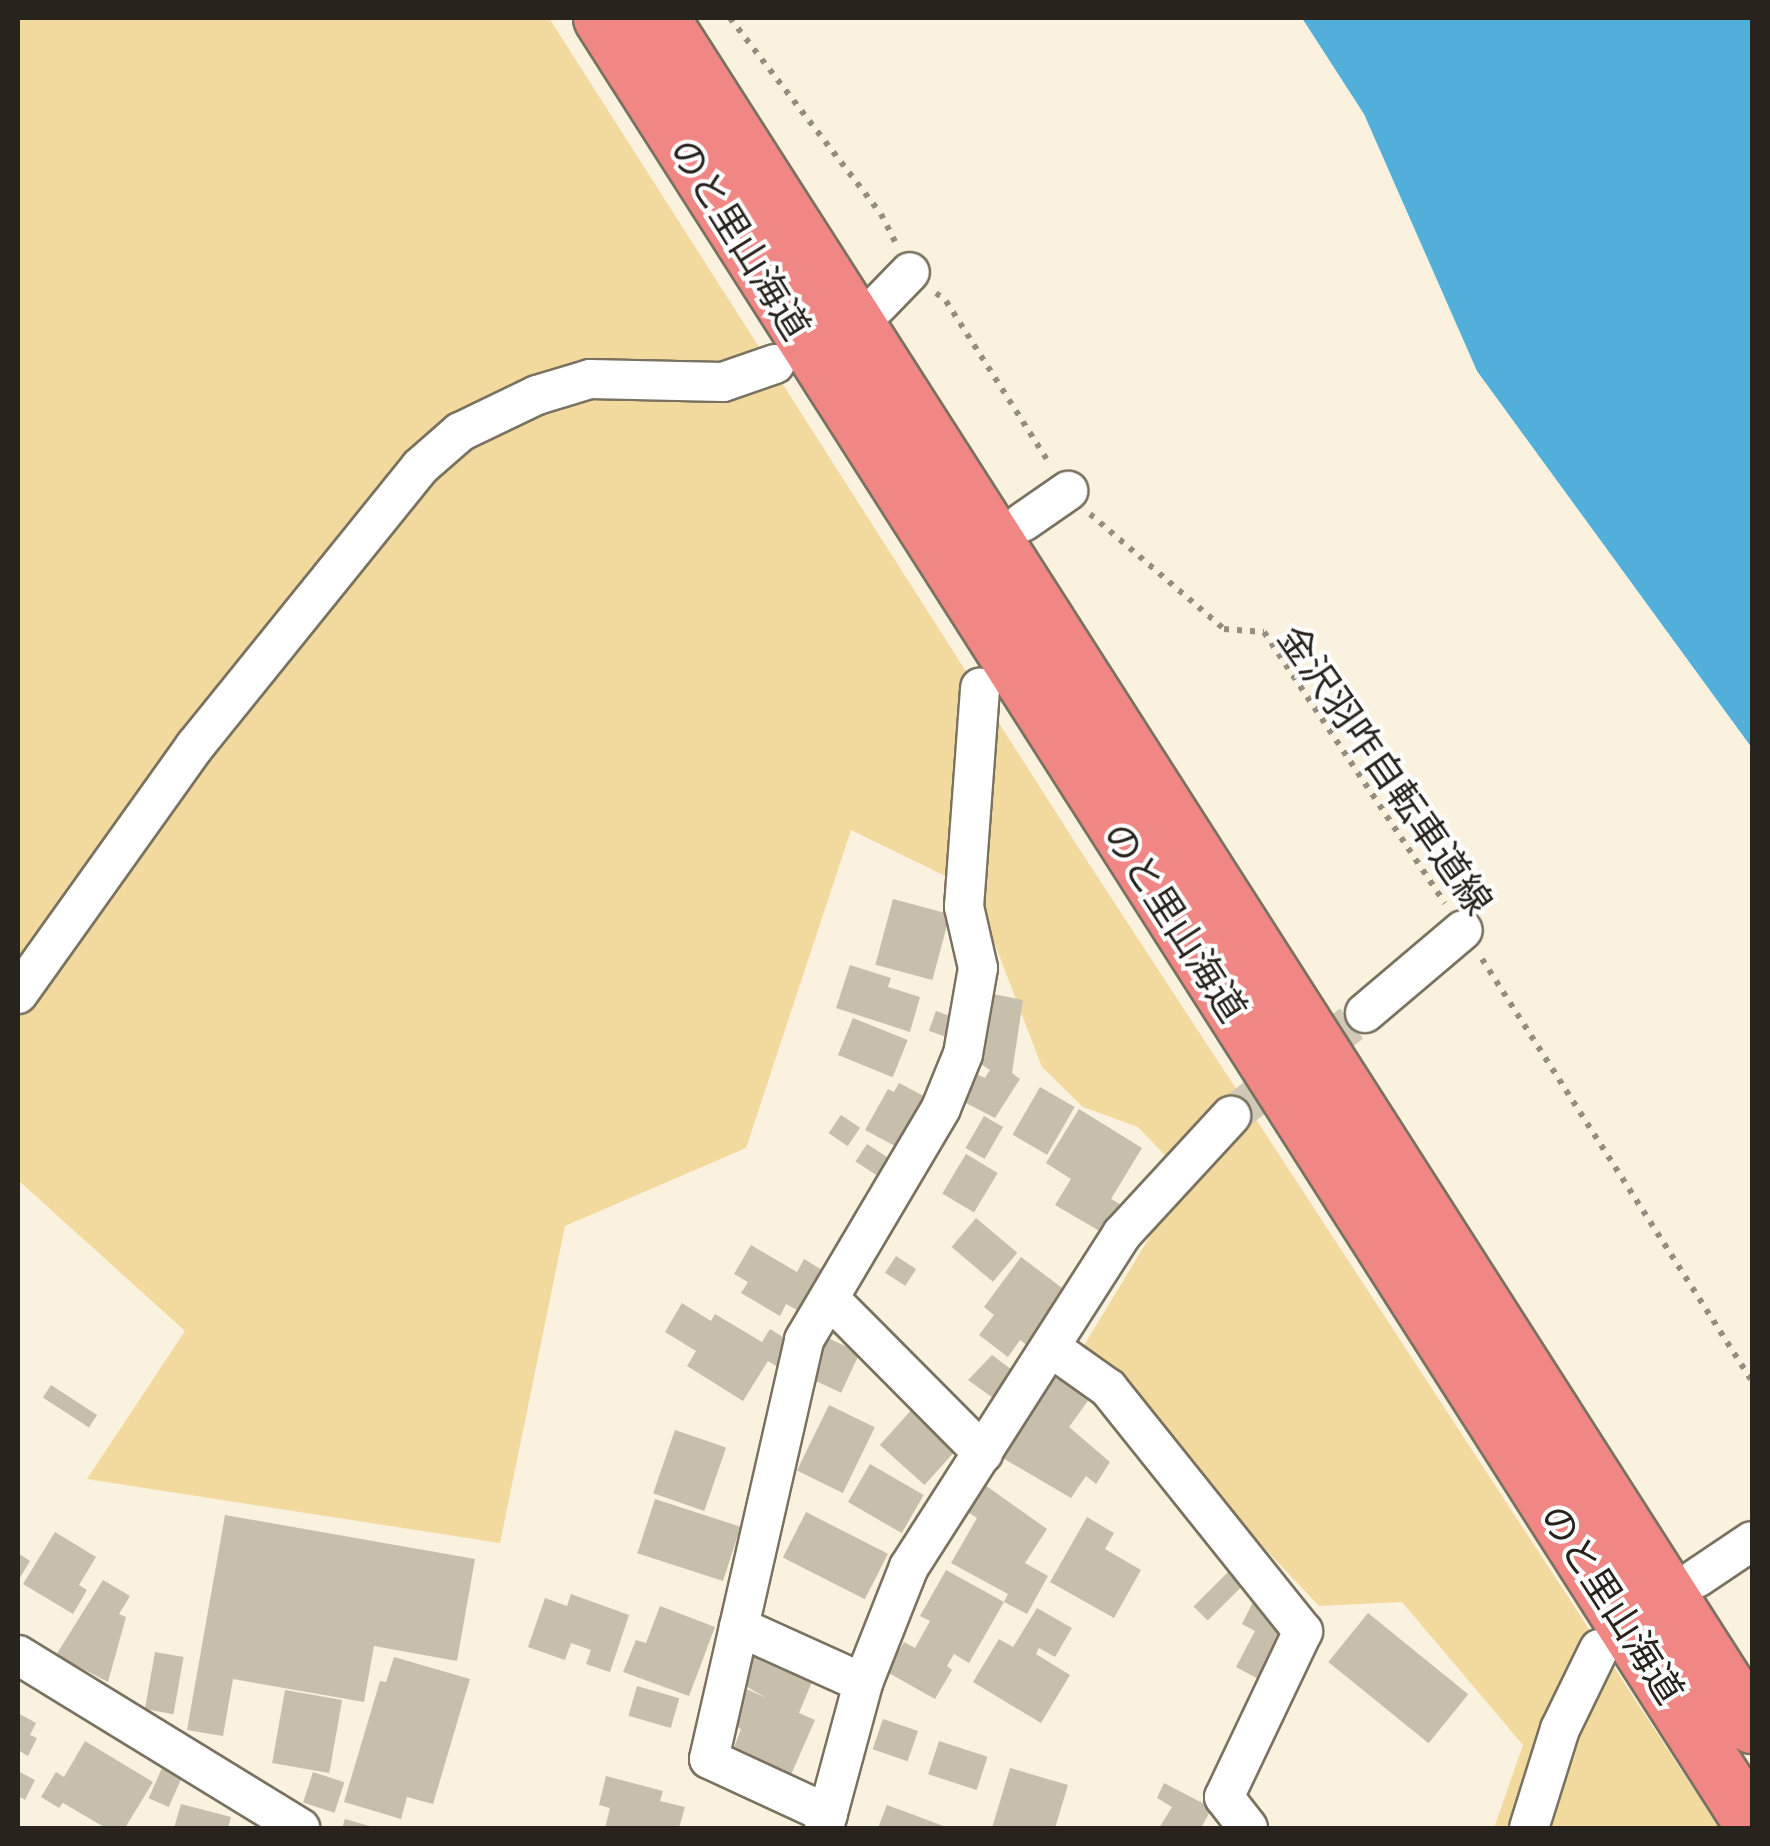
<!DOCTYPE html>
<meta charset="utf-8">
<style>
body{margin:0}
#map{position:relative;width:1770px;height:1846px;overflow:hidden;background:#faf2de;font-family:Mulish,"Noto Sans JP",sans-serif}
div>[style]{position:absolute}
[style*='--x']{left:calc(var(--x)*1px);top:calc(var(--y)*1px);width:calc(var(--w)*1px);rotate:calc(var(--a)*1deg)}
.green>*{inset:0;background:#f2da9f}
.water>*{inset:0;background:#51afd9}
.building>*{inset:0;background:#c7bfac;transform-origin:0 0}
.street-tunnel>*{height:38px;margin-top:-19px;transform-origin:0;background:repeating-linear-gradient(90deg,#d0c9b7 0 38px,transparent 0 57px)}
.path>*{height:6px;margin-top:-3px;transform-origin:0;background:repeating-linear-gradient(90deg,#948e81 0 5px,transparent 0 13px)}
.roads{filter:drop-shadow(2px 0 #797260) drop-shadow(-2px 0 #797260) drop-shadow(0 2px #797260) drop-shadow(0 -2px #797260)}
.street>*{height:38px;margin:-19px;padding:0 19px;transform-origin:19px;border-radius:19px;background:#fff}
.highway>*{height:55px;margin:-27.5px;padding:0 27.5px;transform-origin:27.5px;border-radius:27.5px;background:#f18785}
span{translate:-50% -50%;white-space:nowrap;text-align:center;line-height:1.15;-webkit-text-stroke:8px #fff;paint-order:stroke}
.street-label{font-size:38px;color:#28241d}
.frame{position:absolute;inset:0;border:20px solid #28241d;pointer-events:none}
</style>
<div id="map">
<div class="green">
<i style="clip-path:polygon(18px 18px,549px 18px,1080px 850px,1719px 1828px,1494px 1828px,1523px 1745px,1402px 1602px,1319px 1606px,1080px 1352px,1186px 1177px,1138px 1127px,1083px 1107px,1042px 1067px,974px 890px,851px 830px,746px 1148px,565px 1226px,500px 1543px,87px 1479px,185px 1331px,18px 1180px)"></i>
</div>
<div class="water">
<i style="clip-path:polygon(1302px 18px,1752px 18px,1752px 748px,1477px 371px,1364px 114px)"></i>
</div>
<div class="building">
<i style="left:893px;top:899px;width:59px;height:68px;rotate:15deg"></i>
<i style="clip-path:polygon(850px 965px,891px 978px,888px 987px,920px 997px,910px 1032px,836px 1008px)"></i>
<i style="clip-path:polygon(993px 994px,1023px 1000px,1012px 1073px,1020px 1079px,995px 1118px,962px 1101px,974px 1073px,985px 1078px,990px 1070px,979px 1063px)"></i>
<i style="left:936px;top:1011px;width:27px;height:21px;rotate:20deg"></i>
<i style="left:853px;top:1018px;width:59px;height:40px;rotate:22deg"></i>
<i style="clip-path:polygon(899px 1083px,937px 1103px,910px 1154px,865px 1130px,888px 1089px,894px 1092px)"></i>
<i style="left:1040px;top:1087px;width:40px;height:55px;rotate:30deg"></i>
<i style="clip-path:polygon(1079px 1109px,1142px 1148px,1111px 1199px,1120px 1204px,1103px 1233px,1055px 1205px,1071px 1179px,1046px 1163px)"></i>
<i style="left:841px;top:1115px;width:23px;height:22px;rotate:34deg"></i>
<i style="left:984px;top:1116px;width:22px;height:37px;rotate:30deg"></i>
<i style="left:867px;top:1144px;width:33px;height:21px;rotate:33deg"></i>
<i style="left:966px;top:1154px;width:37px;height:46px;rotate:31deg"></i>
<i style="left:976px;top:1218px;width:54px;height:38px;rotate:40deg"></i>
<i style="clip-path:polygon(751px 1245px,797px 1272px,804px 1259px,832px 1276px,818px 1299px,807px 1293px,797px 1310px,786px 1304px,780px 1316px,741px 1293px,748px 1282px,734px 1274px)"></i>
<i style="left:896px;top:1256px;width:24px;height:20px;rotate:33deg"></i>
<i style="clip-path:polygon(1021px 1257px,1070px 1294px,1029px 1347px,1020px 1340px,1008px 1357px,979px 1335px,994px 1315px,984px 1307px)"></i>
<i style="clip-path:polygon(682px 1303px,711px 1321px,715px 1314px,762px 1342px,770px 1329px,796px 1345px,781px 1369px,768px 1361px,743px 1401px,687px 1366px,696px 1351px,665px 1332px)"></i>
<i style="left:828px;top:1338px;width:35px;height:44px;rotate:25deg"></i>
<i style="clip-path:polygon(992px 1355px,1015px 1372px,993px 1398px,968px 1380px)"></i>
<i style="clip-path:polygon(1051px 1362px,1095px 1391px,1069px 1427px,1110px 1462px,1096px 1484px,1086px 1476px,1071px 1498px,994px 1453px)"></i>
<i style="left:51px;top:1385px;width:55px;height:15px;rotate:33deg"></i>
<i style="left:829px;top:1405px;width:51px;height:73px;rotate:26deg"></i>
<i style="left:914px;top:1407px;width:60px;height:51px;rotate:42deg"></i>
<i style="left:675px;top:1430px;width:54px;height:67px;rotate:19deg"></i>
<i style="left:870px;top:1464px;width:62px;height:44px;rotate:30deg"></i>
<i style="clip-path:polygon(978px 1480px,1047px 1529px,1025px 1563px,1048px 1576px,1027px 1614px,1004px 1602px,1008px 1594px,951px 1563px,977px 1518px,960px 1507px)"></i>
<i style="left:655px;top:1499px;width:90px;height:57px;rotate:18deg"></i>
<i style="left:806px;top:1512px;width:92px;height:51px;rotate:27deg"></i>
<i style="clip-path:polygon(225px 1515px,475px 1559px,457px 1661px,374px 1646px,364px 1702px,233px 1679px,223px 1736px,187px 1730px)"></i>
<i style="clip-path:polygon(1087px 1517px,1114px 1533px,1105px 1549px,1141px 1570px,1114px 1618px,1050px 1582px)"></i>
<i style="clip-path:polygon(55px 1532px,96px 1557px,79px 1585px,87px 1590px,73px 1614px,23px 1584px)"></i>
<i style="clip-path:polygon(18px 1553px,30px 1561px,18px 1581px)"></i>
<i style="left:1236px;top:1564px;width:20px;height:60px;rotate:45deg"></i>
<i style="clip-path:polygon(946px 1570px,1004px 1602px,969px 1663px,954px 1654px,947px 1666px,952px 1670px,935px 1699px,887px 1672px,904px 1642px,915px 1648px,930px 1621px,920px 1616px)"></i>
<i style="clip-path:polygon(103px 1580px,130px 1596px,119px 1614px,126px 1617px,108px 1682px,56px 1655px)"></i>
<i style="clip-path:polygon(571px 1594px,629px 1615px,610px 1672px,586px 1664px,591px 1650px,571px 1643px,565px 1660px,528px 1647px,545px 1598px,567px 1606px)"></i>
<i style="clip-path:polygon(1255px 1598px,1293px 1629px,1266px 1683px,1236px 1667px,1255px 1631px,1242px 1624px)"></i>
<i style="clip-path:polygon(660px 1606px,715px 1627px,689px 1696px,623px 1672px,636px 1640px,646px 1643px)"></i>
<i style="clip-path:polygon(1037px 1608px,1072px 1628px,1055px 1657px,1039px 1648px,1036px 1654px,1070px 1675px,1041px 1723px,973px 1682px,999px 1639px,1013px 1647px)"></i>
<i style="left:1368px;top:1613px;width:129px;height:63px;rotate:39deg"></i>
<i style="left:155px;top:1652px;width:29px;height:58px;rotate:10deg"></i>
<i style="clip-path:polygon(754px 1656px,812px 1682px,799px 1713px,815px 1720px,790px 1777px,733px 1750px,741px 1729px,723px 1720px,738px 1685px,766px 1698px,742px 1684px)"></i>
<i style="clip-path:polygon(394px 1657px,470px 1679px,433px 1804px,407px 1797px,401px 1819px,344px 1802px,380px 1681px,386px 1682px)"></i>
<i style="left:637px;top:1686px;width:44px;height:31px;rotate:16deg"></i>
<i style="left:285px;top:1690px;width:58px;height:74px;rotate:10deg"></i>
<i style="clip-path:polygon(18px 1713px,36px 1723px,30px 1735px,37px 1738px,28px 1756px,18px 1750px)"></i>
<i style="left:883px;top:1719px;width:37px;height:32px;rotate:19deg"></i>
<i style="clip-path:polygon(85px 1741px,153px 1782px,125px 1828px,106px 1828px,63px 1803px,59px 1808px,41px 1797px,56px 1772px,64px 1777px)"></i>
<i style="left:939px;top:1741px;width:51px;height:35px;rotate:18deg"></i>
<i style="left:162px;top:1768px;width:22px;height:33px;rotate:24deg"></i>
<i style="clip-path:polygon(1010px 1768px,1068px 1785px,1055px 1828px,992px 1828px)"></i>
<i style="clip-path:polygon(18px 1771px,35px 1780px,25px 1800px,18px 1796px)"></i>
<i style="left:313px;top:1772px;width:33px;height:32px;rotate:18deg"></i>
<i style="clip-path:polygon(606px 1776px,663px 1791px,660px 1801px,685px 1807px,679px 1828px,605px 1828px,610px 1808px,599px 1805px)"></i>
<i style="clip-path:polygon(1164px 1783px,1212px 1808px,1201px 1828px,1159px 1828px,1172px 1807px,1157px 1798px)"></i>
<i style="clip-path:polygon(181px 1804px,231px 1817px,228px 1828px,174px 1828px)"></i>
<i style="clip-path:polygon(887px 1805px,949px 1828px,878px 1828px)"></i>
<i style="clip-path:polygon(345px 1819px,373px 1827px,373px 1828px,342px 1828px)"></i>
</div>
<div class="street-tunnel">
<i style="--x:1231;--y:1116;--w:169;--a:-37.5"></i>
</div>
<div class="path">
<i style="--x:730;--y:18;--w:247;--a:52.4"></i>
<i style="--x:881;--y:214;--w:31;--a:63"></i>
<i style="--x:936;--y:293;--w:13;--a:39"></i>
<i style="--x:946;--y:301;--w:190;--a:57.5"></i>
<i style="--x:1090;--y:514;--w:177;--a:40.6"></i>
<i style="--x:1224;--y:629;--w:40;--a:4.3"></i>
<i style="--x:1264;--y:632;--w:326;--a:56.3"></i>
<i style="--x:1482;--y:959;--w:501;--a:57.39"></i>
</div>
<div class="roads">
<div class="street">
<i style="--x:877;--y:306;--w:47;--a:-45.9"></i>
<i style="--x:1023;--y:522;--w:55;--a:-34.6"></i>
<i style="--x:18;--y:994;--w:305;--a:-54.5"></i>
<i style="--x:195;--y:746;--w:358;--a:-51.1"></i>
<i style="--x:420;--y:467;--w:53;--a:-41.2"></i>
<i style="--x:460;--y:432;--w:85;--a:-25.7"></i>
<i style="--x:537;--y:395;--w:55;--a:-16.8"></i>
<i style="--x:590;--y:379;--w:133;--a:1.3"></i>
<i style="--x:723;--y:382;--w:55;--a:-19.1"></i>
<i style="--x:1365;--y:1013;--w:128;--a:-40.3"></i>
<i style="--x:831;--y:1300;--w:216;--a:45.2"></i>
<i style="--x:1050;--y:1347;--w:71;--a:35.3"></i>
<i style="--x:1108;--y:1388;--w:312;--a:51.3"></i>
<i style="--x:1303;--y:1631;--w:184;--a:115.4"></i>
<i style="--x:1224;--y:1797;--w:39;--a:52"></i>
<i style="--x:1697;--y:1578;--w:66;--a:-33.9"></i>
<i style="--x:739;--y:1627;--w:136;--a:24.3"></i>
<i style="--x:18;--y:1655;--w:331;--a:31.5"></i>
<i style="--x:828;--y:1814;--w:131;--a:-155.2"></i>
<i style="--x:709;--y:1759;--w:430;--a:-77.2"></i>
<i style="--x:804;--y:1340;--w:269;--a:-59.4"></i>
<i style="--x:941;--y:1108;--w:58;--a:-67.8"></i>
<i style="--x:963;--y:1054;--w:87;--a:-80.1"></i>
<i style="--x:978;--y:968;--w:63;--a:-102.9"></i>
<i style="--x:964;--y:907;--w:220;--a:-85.8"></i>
<i style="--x:824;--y:1828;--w:150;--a:-74.9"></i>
<i style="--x:863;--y:1683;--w:125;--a:-68.4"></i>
<i style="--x:909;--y:1567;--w:395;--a:-57.4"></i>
<i style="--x:1122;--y:1234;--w:161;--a:-47.3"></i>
<i style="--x:1529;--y:1828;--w:104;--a:-72.6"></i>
<i style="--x:1560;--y:1729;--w:89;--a:-64"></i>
</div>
<div class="highway">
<i style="--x:601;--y:18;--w:2142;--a:57.49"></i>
<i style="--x:661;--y:18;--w:2026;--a:57.42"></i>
</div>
</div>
<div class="street-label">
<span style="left:740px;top:239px;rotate:58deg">のと里山海道</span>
<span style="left:1385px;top:770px;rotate:55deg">金沢羽咋自転車道線</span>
<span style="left:1175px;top:922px;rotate:57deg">のと里山海道</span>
<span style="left:1612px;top:1604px;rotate:57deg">のと里山海道</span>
</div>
<div class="frame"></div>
</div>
